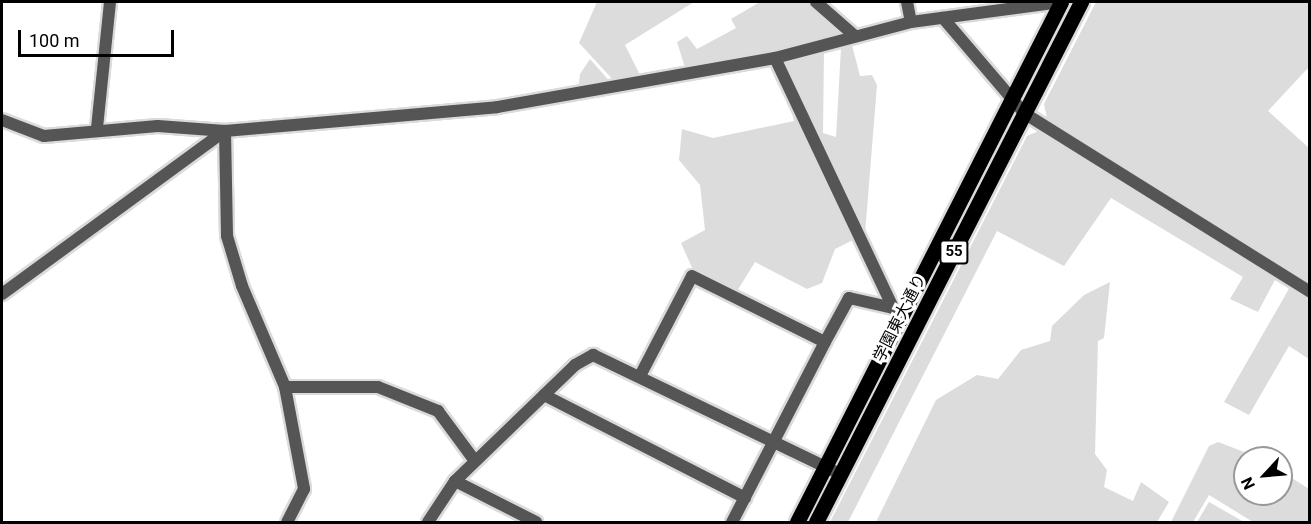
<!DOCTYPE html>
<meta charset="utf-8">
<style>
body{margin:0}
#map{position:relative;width:1311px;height:524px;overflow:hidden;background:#fff;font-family:Roboto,"Noto Sans JP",sans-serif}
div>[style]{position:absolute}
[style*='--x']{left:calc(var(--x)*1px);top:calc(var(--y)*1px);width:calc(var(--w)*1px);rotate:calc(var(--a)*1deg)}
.green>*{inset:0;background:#dcdcdc}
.roads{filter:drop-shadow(2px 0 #dbdbdb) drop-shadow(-2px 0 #dbdbdb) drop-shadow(0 2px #dbdbdb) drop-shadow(0 -2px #dbdbdb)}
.minor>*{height:12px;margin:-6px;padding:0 6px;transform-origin:6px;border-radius:6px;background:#555}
.major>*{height:15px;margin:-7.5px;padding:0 7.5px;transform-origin:7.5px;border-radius:7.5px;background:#000}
span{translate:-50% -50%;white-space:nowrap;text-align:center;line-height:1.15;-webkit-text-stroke:6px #fff;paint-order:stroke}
.shield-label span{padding:2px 4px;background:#fff;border:2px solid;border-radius:4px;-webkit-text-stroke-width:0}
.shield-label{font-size:15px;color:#000;font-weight:700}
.street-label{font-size:16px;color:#000}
.frame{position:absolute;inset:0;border:3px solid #000;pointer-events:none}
.north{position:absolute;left:1233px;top:446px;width:60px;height:60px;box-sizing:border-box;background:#fff;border:2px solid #999;border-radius:50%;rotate:244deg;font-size:16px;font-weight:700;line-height:24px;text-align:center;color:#000}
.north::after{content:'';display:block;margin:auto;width:21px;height:27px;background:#000;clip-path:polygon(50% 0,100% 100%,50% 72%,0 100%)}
.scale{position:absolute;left:18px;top:30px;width:156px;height:27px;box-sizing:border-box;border:3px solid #000;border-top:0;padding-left:8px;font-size:18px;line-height:21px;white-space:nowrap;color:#000;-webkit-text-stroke:4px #fff;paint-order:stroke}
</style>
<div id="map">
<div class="green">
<i style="clip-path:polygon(597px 2px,694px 2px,625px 45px,642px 79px,617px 84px,579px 43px)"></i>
<i style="clip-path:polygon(760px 2px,810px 2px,841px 34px,771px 55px,686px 71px,677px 42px,687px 36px,697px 49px,736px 28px,731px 19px)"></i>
<i style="clip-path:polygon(1096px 2px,1309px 2px,1309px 67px,1268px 111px,1309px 148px,1309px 284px,1047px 119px,1044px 104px)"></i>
<i style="clip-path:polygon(852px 45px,860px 76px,872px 75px,877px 85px,865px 234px,835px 249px,822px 283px,807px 289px,755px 262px,734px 296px,694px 272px,681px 243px,705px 230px,700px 185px,679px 160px,682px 129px,713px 138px,794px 121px,780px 61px,824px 52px,823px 133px,836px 137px,841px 48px)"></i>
<i style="clip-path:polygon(590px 59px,613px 85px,578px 90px,580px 74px)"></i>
<i style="clip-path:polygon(1041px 130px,1276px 278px,1258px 312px,1230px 299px,1243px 277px,1111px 198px,1064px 266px,997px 231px,848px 522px,830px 522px,1027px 136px)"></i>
<i style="clip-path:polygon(1110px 282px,1104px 338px,1098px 341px,1095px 454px,1107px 470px,1104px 487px,1133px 501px,1141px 482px,1169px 502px,1157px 522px,876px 522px,936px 400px,977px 375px,998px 379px,1021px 350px,1050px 341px,1052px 326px,1084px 295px)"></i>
<i style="clip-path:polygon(1290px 287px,1309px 299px,1309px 359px,1289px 346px,1249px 415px,1224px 402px)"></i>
<i style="clip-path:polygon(1218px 442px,1260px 458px,1245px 458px,1245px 494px,1281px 494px,1281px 471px,1309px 489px,1309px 522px,1253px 522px,1209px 495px,1193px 522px,1171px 522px,1209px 446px)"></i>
<i style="clip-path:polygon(1209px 502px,1244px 522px,1197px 522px)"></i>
</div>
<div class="roads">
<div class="minor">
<i style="--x:816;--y:2;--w:52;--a:41.1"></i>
<i style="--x:907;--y:2;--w:20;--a:79"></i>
<i style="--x:943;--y:18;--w:125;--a:49.5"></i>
<i style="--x:1024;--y:113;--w:337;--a:32"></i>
<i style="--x:775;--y:58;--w:276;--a:64.7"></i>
<i style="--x:893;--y:308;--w:13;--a:29"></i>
<i style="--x:2;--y:120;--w:45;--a:20.9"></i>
<i style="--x:44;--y:136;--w:114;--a:-5"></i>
<i style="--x:158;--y:126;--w:67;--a:4.3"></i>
<i style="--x:225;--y:131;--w:273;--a:-5"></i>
<i style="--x:497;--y:107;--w:282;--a:-10"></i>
<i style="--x:775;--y:58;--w:141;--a:-14.8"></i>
<i style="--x:911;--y:22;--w:151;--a:-7.6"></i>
<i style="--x:97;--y:128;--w:127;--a:-84.1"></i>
<i style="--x:225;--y:131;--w:105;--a:88.9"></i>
<i style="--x:227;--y:236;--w:52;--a:73.3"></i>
<i style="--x:242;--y:286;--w:110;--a:66.9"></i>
<i style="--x:285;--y:387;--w:104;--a:79.4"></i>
<i style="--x:304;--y:489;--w:37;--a:117"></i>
<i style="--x:2;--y:294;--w:276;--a:-36.2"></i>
<i style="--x:825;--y:342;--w:50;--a:-61.4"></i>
<i style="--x:849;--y:298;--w:45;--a:12.8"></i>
<i style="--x:641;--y:374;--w:110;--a:-62.5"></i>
<i style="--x:692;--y:276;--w:148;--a:26.4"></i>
<i style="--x:825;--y:342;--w:203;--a:117.3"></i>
<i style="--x:285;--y:387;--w:93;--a:0"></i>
<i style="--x:378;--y:387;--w:65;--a:21.8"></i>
<i style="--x:438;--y:411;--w:62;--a:53.5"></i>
<i style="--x:544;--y:395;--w:226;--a:27.1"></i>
<i style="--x:455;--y:481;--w:91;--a:26.8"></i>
<i style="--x:428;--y:522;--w:49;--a:-56.6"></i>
<i style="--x:455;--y:481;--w:167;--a:-44"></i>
<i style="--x:575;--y:365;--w:21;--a:-29"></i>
<i style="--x:593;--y:355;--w:274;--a:25.7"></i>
</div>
<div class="major">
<i style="--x:797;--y:522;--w:583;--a:-63.08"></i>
<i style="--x:816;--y:522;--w:584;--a:-63"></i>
</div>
</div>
<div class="shield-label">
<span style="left:954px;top:252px">55</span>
</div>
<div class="street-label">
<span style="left:900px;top:318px;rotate:-63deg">学園東大通り</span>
</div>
<div class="frame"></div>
<div class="north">N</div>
<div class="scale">100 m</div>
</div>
